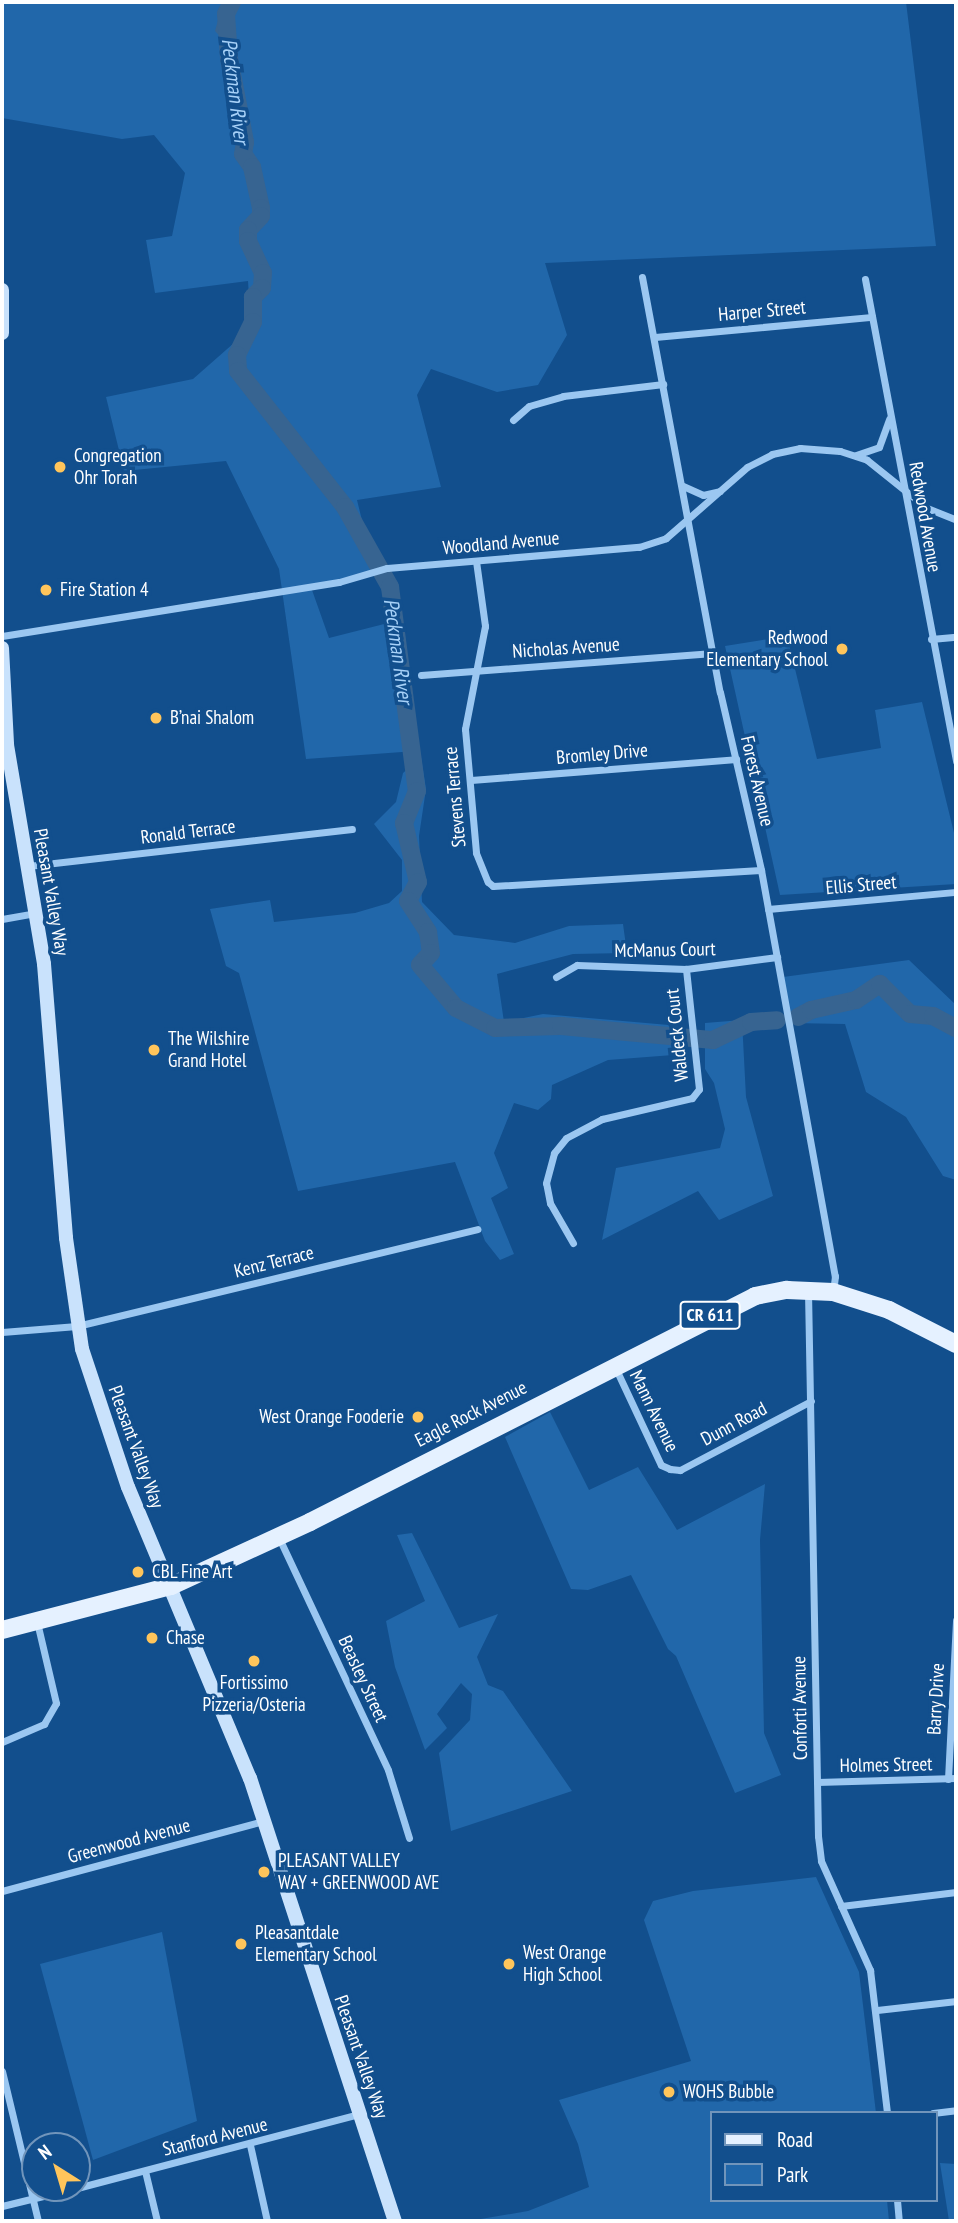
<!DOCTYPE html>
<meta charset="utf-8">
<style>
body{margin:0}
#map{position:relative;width:958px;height:2223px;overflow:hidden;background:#124f8d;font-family:"PT Sans Narrow",sans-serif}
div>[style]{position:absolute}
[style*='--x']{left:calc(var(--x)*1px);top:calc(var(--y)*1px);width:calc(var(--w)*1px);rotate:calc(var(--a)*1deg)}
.green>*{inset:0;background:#2167aa}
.water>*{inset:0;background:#376491}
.river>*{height:18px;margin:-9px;padding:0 9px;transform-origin:9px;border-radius:9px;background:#376491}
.street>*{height:7px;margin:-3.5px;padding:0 3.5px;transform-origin:3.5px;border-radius:3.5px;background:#9bc7f1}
.secondary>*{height:14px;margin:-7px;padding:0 7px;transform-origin:7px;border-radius:7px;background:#c9e2fc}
.primary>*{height:18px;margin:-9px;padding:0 9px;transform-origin:9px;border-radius:9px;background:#e5f1ff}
.dots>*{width:19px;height:19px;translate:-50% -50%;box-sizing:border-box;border:4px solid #124f8d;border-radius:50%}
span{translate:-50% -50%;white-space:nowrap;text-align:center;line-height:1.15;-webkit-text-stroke:7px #124f8d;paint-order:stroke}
.shield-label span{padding:2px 5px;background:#124f8d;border:2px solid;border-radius:5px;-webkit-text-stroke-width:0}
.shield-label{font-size:18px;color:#fff;font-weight:700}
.street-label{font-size:19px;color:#fff}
.poi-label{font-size:19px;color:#fff}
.left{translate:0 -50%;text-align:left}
.right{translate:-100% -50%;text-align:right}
.water-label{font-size:21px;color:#a7d1f8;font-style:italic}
.frame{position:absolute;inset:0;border:4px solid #fff;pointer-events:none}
.legend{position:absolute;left:710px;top:2111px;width:228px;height:91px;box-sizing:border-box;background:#124f8d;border:2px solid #7195bb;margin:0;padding:9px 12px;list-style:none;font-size:21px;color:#fff}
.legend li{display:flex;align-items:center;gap:14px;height:35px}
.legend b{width:35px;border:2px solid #7195bb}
.north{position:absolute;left:21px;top:2132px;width:70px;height:70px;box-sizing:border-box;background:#124f8d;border:2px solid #7195bb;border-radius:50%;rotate:323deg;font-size:19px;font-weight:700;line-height:28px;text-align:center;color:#fff}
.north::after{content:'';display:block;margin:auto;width:24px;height:32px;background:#ffc55b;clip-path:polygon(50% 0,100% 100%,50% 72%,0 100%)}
</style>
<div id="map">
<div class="green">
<i style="clip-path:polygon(2px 2px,906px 2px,936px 246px,545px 263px,567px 335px,538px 385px,497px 392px,431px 369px,417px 395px,441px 487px,357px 500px,375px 573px,312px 590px,329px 638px,396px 621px,416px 751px,306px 759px,279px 569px,226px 461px,124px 471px,106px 397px,193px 379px,251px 328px,248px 281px,155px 293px,146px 240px,172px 236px,185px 173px,154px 135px,122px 139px,2px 118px)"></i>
<i style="clip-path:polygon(787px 636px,817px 759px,881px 748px,875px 710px,922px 702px,956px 841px,956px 884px,780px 895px,725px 646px)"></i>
<i style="clip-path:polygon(421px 757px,426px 789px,419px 836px,422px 902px,454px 935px,515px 943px,569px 926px,623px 924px,627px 953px,573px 954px,497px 974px,504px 1022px,543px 1014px,680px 1026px,686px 1054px,608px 1060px,552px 1085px,551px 1099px,538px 1110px,514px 1103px,494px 1153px,508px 1188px,491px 1198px,514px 1254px,500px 1260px,485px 1241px,455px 1162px,298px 1191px,239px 973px,226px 966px,210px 909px,270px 900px,274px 922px,355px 913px,389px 903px,402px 891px,402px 860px,374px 824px,396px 802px,403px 773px)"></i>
<i style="clip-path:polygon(909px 960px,956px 1005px,956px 1180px,943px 1176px,906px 1117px,866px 1092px,845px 1024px,791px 1023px,783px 977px)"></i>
<i style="clip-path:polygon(742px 1020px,746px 1097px,773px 1196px,719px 1220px,698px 1191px,602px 1240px,616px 1168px,720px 1148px,725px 1129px,714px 1083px,705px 1069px,705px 1023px)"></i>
<i style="clip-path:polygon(550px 1412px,589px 1490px,638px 1467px,677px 1530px,765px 1484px,760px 1540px,764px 1733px,781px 1775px,735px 1793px,676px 1656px,668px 1649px,631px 1575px,588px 1590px,571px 1589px,505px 1437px)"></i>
<i style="clip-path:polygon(412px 1533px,459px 1628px,498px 1614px,477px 1657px,488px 1685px,503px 1691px,572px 1791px,451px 1831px,439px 1753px,470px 1720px,472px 1694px,461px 1683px,437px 1714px,447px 1728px,425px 1750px,395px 1667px,386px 1621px,425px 1601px,397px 1535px)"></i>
<i style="clip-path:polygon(816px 1877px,859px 1972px,876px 2113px,711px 2113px,711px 2200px,887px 2200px,889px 2221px,469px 2221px,528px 2211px,589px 2187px,578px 2144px,559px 2100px,691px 2061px,644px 1920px,653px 1901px,693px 1891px)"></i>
<i style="clip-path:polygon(162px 1932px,197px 2121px,93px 2160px,40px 1964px)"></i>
<i style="clip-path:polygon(940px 2163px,956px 2164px,956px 2221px,949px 2221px)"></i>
</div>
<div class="water">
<i style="clip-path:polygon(223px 2px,229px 2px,222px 19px,226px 35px,232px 39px,238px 93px,229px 93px,224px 63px,227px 44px,215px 31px)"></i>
</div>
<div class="river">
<i style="--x:232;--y:2;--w:13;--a:117"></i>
<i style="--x:226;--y:14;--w:44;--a:86.1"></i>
<i style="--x:229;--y:58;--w:86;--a:79.2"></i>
<i style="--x:245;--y:142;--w:12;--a:99"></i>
<i style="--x:243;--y:154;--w:16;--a:55"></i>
<i style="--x:252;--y:167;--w:42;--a:77.6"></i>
<i style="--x:261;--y:208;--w:8;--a:90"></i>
<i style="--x:261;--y:216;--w:19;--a:133"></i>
<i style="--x:248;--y:230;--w:11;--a:90"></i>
<i style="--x:248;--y:241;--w:35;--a:65"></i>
<i style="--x:263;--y:273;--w:15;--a:94"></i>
<i style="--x:262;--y:288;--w:13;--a:135"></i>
<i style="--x:253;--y:297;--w:25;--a:90"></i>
<i style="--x:253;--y:322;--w:37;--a:116"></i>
<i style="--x:237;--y:355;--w:16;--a:86"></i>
<i style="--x:238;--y:371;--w:173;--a:51.8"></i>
<i style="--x:345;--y:507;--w:92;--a:60.6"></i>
<i style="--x:390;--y:587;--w:206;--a:82.5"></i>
<i style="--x:417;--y:791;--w:35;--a:112"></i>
<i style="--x:404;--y:823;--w:61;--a:76.7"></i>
<i style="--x:418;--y:882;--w:21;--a:118"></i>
<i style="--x:408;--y:901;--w:37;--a:57"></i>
<i style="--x:428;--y:932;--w:21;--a:82"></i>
<i style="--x:431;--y:953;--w:16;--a:133"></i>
<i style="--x:420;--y:965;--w:56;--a:50.1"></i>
<i style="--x:456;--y:1008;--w:44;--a:27.1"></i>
<i style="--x:495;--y:1028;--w:66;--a:-1.7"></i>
<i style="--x:561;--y:1026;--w:153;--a:5.3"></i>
<i style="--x:713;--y:1040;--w:42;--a:-25.3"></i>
<i style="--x:751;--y:1022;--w:26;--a:-4"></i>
<i style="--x:798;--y:1017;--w:15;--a:-28"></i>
<i style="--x:811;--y:1010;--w:46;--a:-12.5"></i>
<i style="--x:856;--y:1000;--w:29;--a:-34"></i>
<i style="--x:880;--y:984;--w:42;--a:45"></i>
<i style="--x:910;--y:1014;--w:23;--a:5"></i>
<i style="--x:933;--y:1016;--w:26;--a:28"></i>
</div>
<div class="street">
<i style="--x:642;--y:277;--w:422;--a:79.4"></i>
<i style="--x:720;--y:692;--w:183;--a:77"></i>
<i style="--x:761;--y:870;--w:413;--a:79.7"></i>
<i style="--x:835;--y:1276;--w:16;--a:97"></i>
<i style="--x:865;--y:279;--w:491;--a:79.3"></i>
<i style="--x:655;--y:337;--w:218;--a:-5.3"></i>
<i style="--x:513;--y:420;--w:21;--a:-41"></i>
<i style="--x:529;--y:406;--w:35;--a:-16"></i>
<i style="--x:563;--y:396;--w:101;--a:-6.8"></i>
<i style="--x:856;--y:455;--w:24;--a:-19"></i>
<i style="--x:879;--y:447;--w:30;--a:-70"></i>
<i style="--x:683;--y:486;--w:22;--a:24"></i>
<i style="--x:703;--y:495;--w:17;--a:-13"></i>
<i style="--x:476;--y:561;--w:66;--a:82.1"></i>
<i style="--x:485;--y:626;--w:105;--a:101"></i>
<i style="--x:465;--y:729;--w:124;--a:84.9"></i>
<i style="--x:476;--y:853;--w:31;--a:68"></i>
<i style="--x:488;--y:882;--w:6;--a:39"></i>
<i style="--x:493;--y:886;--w:268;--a:-3.4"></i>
<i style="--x:2;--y:636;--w:341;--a:-9.1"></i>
<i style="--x:339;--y:582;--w:50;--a:-16.3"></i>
<i style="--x:387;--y:568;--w:253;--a:-4.8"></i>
<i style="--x:639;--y:547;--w:28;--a:-18"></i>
<i style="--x:666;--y:538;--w:108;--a:-41.2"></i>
<i style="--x:747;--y:467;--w:28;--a:-27"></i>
<i style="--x:772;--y:454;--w:29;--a:-12"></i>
<i style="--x:800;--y:448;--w:40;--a:4.3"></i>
<i style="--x:840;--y:451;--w:28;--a:18"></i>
<i style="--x:867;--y:460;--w:77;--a:38.7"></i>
<i style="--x:927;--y:508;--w:31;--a:22"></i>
<i style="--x:931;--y:639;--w:25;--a:-5"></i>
<i style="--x:421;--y:675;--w:293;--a:-4.3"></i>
<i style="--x:471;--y:780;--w:266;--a:-4.5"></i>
<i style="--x:28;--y:866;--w:326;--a:-6.5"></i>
<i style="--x:768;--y:909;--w:189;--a:-5.2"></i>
<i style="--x:2;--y:919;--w:35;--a:-10"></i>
<i style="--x:556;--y:977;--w:24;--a:-30"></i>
<i style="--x:577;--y:965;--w:109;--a:2.1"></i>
<i style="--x:686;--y:969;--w:92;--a:-7.5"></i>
<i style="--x:573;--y:1243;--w:46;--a:-119.9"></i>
<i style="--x:550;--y:1203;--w:20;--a:-101"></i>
<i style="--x:546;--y:1183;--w:31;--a:-75"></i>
<i style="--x:554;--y:1153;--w:19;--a:-51"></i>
<i style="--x:566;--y:1138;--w:41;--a:-27.8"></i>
<i style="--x:602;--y:1119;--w:92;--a:-13.1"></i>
<i style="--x:692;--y:1098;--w:11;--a:-52"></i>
<i style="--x:699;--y:1089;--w:121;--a:-96.2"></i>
<i style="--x:808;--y:1291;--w:545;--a:88.95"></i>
<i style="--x:818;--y:1836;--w:25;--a:83"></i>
<i style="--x:821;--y:1861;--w:120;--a:65.8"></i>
<i style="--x:870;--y:1970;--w:144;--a:83.2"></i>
<i style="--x:2;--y:1332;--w:75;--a:-4.6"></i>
<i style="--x:77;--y:1326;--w:412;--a:-13.6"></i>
<i style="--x:615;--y:1367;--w:108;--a:64.9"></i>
<i style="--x:661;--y:1465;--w:10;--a:24"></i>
<i style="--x:670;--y:1469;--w:10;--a:6"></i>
<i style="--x:680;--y:1470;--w:148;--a:-27.8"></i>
<i style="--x:279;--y:1538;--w:256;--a:64.8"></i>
<i style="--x:388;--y:1770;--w:71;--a:72.8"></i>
<i style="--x:2;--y:1742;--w:46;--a:-23.2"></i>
<i style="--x:44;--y:1724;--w:24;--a:-60"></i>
<i style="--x:56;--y:1703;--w:83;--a:-103.2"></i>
<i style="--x:948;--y:1779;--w:159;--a:-87.1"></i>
<i style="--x:817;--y:1782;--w:139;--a:-1.6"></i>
<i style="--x:2;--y:1891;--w:271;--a:-15"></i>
<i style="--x:841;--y:1906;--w:116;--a:-6.9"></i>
<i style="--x:877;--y:2010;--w:80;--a:-6.5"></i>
<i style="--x:2;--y:2071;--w:154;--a:76.5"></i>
<i style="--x:933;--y:2113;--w:23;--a:-7"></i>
<i style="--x:250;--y:2145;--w:78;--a:77.4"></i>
<i style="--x:145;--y:2171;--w:51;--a:76.5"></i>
<i style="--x:77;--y:2188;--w:293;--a:-14.7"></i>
<i style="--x:897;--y:2200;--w:21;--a:85"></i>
<i style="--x:2;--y:2206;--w:76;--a:-13.7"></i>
</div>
<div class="secondary">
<i style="--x:2;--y:290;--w:43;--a:90"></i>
<i style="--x:2;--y:648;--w:97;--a:87"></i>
<i style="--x:7;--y:745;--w:222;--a:80.4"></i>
<i style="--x:44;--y:964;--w:275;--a:85.4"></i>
<i style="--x:66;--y:1238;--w:112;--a:81.8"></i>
<i style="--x:82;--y:1349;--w:145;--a:71.6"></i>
<i style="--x:128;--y:1487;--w:316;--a:67.3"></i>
<i style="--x:250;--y:1778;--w:466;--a:71.9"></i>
</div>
<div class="primary">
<i style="--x:2;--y:1630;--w:175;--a:-14.6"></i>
<i style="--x:171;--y:1586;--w:153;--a:-24.7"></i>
<i style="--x:310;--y:1522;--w:499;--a:-26.9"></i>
<i style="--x:755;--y:1296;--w:33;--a:-11"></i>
<i style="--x:787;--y:1290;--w:46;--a:2.5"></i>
<i style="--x:833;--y:1292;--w:59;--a:17.8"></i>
<i style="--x:889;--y:1310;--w:75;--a:26.9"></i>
</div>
<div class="dots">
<i style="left:60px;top:467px;background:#ffc55b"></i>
<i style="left:46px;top:590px;background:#ffc55b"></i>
<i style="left:842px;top:649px;background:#ffc55b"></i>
<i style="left:156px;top:718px;background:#ffc55b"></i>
<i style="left:154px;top:1050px;background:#ffc55b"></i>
<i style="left:418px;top:1417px;background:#ffc55b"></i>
<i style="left:138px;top:1572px;background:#ffc55b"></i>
<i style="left:152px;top:1638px;background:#ffc55b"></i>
<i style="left:254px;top:1661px;background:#ffc55b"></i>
<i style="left:264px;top:1872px;background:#ffc55b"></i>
<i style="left:241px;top:1944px;background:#ffc55b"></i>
<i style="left:509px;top:1964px;background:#ffc55b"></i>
<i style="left:669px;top:2092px;background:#ffc55b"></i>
</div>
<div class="shield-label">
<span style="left:710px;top:1315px">CR 611</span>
</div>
<div class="street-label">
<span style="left:762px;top:311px;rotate:-5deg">Harper Street</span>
<span style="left:925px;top:517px;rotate:80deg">Redwood Avenue</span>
<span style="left:501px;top:543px;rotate:-5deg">Woodland Avenue</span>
<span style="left:566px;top:648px;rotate:-4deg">Nicholas Avenue</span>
<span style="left:602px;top:754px;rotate:-5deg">Bromley Drive</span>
<span style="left:757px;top:781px;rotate:77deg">Forest Avenue</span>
<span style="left:455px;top:797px;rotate:-95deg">Stevens Terrace</span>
<span style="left:188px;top:832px;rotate:-7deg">Ronald Terrace</span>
<span style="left:861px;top:885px;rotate:-5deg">Ellis Street</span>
<span style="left:51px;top:892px;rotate:80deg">Pleasant Valley Way</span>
<span style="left:665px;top:950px;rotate:-1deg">McManus Court</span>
<span style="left:677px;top:1035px;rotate:-96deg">Waldeck Court</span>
<span style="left:274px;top:1262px;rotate:-14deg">Kenz Terrace</span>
<span style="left:654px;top:1411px;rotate:64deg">Mann Avenue</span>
<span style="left:471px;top:1414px;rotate:-27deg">Eagle Rock Avenue</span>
<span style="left:734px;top:1424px;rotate:-28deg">Dunn Road</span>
<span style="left:136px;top:1447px;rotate:70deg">Pleasant Valley Way</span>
<span style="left:363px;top:1679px;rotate:65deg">Beasley Street</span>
<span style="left:936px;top:1699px;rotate:-87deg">Barry Drive</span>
<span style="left:800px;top:1708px;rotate:-91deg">Conforti Avenue</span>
<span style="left:886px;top:1765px;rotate:-1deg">Holmes Street</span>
<span style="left:129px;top:1841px;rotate:-15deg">Greenwood Avenue</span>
<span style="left:361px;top:2057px;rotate:71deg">Pleasant Valley Way</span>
<span style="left:215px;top:2137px;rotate:-14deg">Stanford Avenue</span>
</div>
<div class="poi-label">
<span class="left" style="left:74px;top:467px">Congregation<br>Ohr Torah</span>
<span class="left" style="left:60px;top:590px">Fire Station 4</span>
<span class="right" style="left:828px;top:649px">Redwood<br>Elementary School</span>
<span class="left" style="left:170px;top:718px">B’nai Shalom</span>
<span class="left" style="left:168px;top:1050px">The Wilshire<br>Grand Hotel</span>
<span class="right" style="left:404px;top:1417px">West Orange Fooderie</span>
<span class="left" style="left:152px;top:1572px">CBL Fine Art</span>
<span class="left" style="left:166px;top:1638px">Chase</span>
<span style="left:254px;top:1694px">Fortissimo<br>Pizzeria/Osteria</span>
<span class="left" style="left:278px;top:1872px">PLEASANT VALLEY<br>WAY + GREENWOOD AVE</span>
<span class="left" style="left:255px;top:1944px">Pleasantdale<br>Elementary School</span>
<span class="left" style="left:523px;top:1964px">West Orange<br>High School</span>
<span class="left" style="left:683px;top:2092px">WOHS Bubble</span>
</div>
<div class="water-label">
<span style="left:235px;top:91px;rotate:83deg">Peckman River</span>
<span style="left:398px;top:651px;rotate:82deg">Peckman River</span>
</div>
<div class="frame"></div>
<ul class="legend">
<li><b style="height:9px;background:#e5f1ff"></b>Road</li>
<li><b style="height:19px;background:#2167aa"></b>Park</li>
</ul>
<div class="north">N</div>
</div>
